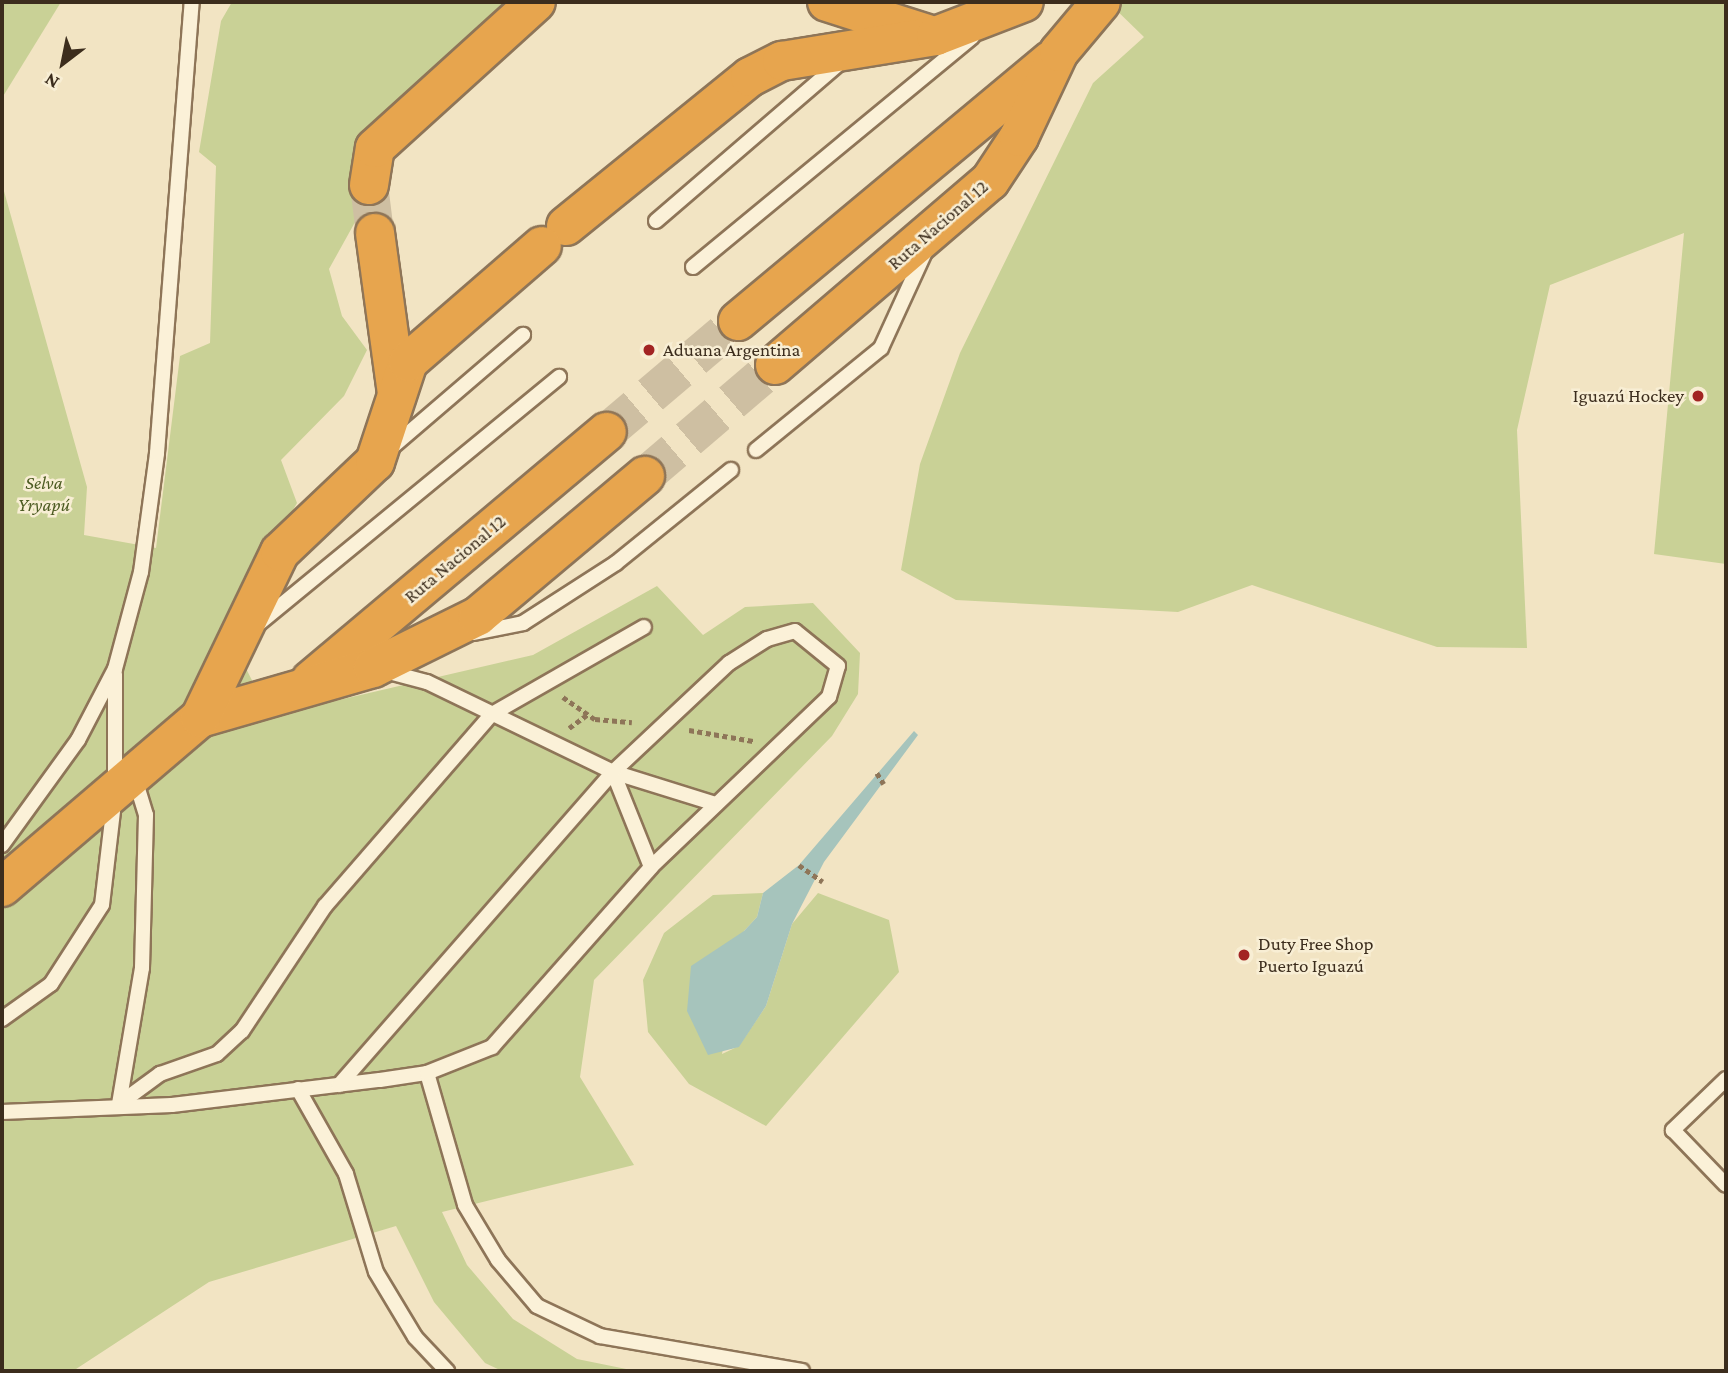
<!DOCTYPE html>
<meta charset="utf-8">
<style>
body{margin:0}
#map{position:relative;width:1728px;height:1373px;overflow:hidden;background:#f2e4c3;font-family:"Crimson Pro",serif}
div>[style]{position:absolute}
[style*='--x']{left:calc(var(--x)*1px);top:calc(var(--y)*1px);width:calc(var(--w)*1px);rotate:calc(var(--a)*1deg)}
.green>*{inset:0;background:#c9d196}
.water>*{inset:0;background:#a6c4bc}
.highway-tunnel>*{height:38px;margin-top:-19px;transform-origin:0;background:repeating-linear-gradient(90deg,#cebfa2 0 38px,transparent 0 57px)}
.path>*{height:4.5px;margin-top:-2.25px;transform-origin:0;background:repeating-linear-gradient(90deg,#8e7558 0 5px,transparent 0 8.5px)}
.roads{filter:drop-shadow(2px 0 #8e7558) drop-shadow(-2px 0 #8e7558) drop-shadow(0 2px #8e7558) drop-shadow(0 -2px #8e7558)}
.lane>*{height:14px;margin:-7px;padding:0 7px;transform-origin:7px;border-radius:7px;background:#fbf1d8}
.highway>*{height:38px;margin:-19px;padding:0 19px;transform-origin:19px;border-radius:19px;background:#e7a54e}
.dots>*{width:19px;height:19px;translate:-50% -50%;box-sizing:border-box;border:4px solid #f8eed4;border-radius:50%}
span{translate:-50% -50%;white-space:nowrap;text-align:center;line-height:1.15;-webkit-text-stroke:5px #f8eed4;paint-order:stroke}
.street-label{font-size:19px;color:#3c2d1d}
.poi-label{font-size:19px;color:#3c2d1d}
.left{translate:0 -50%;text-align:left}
.right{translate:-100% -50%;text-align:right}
.park-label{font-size:19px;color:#4c5b22;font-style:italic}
.frame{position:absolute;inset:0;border:4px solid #3c2d1d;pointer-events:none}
.north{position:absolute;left:28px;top:28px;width:70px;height:70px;-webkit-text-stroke:5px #f8eed4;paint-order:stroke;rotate:212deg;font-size:19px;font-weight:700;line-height:28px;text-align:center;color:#3c2d1d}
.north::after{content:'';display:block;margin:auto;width:24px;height:32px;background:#3c2d1d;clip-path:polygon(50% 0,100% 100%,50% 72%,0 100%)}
</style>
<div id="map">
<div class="green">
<i style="clip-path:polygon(2px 2px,61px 2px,2px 98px)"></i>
<i style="clip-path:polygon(232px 2px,552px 2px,389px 161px,329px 269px,342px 316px,367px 350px,344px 396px,281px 460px,297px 503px,226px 629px,270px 716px,533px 655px,657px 586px,703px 635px,745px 607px,813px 603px,860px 653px,858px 694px,832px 736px,594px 980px,580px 1077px,634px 1165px,442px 1212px,467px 1265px,513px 1319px,577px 1359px,636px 1371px,502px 1371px,485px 1363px,434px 1302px,396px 1226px,209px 1282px,73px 1371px,2px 1371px,2px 184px,87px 487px,84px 535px,156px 548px,180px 356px,210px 343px,216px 166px,199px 152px,221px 21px)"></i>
<i style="clip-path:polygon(1108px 2px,1726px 2px,1726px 564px,1654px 554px,1684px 233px,1550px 285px,1517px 430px,1527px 648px,1437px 647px,1252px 585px,1178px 612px,956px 600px,901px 570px,920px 464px,960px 353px,1093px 83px,1144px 37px)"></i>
<i style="clip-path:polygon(763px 893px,757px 917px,744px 931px,722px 1054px,739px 1046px,766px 1006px,792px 924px,818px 893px,889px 920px,899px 972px,766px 1126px,689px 1084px,648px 1032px,643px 980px,664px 933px,713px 895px)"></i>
</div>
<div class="water">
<i style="clip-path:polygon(914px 731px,918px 735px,824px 862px,792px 924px,766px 1006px,739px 1047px,708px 1055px,687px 1011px,691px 966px,744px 931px,757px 917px,763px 893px,799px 865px)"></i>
</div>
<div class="highway-tunnel">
<i style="--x:369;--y:185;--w:48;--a:82.9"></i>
<i style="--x:607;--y:432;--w:172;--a:-40.3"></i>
<i style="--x:645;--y:476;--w:171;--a:-40.5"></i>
</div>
<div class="path">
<i style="--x:563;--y:697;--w:39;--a:35"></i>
<i style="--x:595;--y:719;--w:37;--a:5"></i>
<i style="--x:569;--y:728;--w:24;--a:-36"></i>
<i style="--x:689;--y:730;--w:65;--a:9.8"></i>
<i style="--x:877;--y:773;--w:13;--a:58"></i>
<i style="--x:799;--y:865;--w:29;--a:35"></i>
</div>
<div class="roads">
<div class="lane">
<i style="--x:656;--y:221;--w:245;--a:-40.7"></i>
<i style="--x:693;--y:267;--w:362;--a:-39.5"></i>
<i style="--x:391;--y:448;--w:174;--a:-40.6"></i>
<i style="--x:756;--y:450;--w:161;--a:-39.2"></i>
<i style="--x:881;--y:348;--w:106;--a:-65.4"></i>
<i style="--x:257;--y:625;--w:391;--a:-39.4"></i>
<i style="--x:474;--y:633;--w:50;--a:-11.5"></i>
<i style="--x:523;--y:623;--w:111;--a:-32.8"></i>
<i style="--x:616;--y:563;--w:148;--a:-39"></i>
<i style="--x:385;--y:671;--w:43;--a:14.7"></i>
<i style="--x:427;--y:682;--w:207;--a:25.8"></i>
<i style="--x:613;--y:772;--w:108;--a:17.3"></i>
<i style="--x:613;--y:772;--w:102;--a:68.2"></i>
<i style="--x:2;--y:845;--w:130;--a:-54.1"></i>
<i style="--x:78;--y:740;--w:80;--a:-62.5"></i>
<i style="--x:115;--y:669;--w:100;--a:-75"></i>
<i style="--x:141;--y:572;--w:120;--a:-82.3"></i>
<i style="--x:157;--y:453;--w:452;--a:-85.6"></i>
<i style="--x:2;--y:1019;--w:60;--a:-35.5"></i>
<i style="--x:51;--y:984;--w:94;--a:-57.2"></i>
<i style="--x:102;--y:905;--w:111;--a:-83.3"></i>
<i style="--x:115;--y:795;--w:121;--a:-90"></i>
<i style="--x:427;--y:1073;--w:137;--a:73.9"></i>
<i style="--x:465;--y:1205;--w:64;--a:59"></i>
<i style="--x:498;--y:1260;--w:60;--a:49.7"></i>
<i style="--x:537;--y:1306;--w:70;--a:25.5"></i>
<i style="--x:600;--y:1336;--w:205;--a:9.8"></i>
<i style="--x:1726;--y:1079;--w:74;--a:136.1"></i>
<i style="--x:1673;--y:1130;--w:76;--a:46.1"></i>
<i style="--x:298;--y:1089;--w:98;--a:60.5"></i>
<i style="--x:346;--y:1174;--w:102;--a:73"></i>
<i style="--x:376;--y:1272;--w:76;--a:59"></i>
<i style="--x:415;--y:1337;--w:47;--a:46.7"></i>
<i style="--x:119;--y:1104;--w:51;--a:-36.2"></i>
<i style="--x:160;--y:1074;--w:60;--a:-19.3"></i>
<i style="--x:217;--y:1054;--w:34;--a:-43"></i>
<i style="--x:242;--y:1031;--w:150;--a:-56.4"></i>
<i style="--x:325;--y:906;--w:254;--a:-49"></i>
<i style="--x:492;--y:714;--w:175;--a:-29.8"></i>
<i style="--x:119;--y:1104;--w:138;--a:-80.4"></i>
<i style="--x:142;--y:968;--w:153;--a:-88.5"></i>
<i style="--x:146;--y:815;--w:38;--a:-107"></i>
<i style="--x:2;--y:1112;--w:170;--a:-2.4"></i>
<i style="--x:172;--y:1105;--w:209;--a:-6.9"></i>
<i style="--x:380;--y:1080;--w:48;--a:-8.5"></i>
<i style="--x:427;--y:1073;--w:70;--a:-21.8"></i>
<i style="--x:492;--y:1047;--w:240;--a:-48.5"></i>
<i style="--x:651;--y:867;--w:246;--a:-43.7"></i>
<i style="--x:829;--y:697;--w:32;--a:-74"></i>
<i style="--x:838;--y:666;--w:55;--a:-140.9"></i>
<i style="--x:795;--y:631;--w:29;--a:164"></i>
<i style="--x:767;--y:639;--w:45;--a:147.7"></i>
<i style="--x:729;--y:663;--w:159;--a:136.8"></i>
<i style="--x:613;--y:772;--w:416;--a:131.2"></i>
</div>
<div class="highway">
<i style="--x:827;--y:2;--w:105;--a:17.7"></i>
<i style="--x:369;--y:185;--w:37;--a:-81"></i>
<i style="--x:375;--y:148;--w:217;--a:-42.2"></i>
<i style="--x:566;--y:226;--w:237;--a:-39"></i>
<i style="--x:750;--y:77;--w:36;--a:-27"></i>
<i style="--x:782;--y:61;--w:156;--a:-9.2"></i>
<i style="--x:936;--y:36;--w:94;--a:-21.1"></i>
<i style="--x:375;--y:233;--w:162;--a:82.2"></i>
<i style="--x:738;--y:321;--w:408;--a:-39.8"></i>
<i style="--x:775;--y:365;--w:283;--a:-40.6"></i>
<i style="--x:990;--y:181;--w:53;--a:-56.6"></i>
<i style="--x:1019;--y:137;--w:94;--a:-64.8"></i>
<i style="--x:1059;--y:52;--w:65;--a:-50"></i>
<i style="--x:311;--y:680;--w:386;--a:-40"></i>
<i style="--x:200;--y:718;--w:180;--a:-16.1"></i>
<i style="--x:373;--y:668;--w:117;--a:-26.3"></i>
<i style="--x:478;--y:616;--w:218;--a:-40"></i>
<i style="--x:2;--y:887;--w:260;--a:-40.5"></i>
<i style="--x:200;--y:718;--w:184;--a:-64.3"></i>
<i style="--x:280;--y:552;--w:131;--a:-43.5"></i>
<i style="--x:375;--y:462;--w:105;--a:-71.7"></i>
<i style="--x:408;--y:362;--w:177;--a:-40.9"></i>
</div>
</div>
<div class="dots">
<i style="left:649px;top:350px;background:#a22423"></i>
<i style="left:1698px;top:396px;background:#a22423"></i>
<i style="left:1244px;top:955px;background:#a22423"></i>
</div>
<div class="street-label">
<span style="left:938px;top:225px;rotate:-41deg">Ruta Nacional 12</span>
<span style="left:455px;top:559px;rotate:-40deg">Ruta Nacional 12</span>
</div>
<div class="poi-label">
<span class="left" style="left:663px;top:350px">Aduana Argentina</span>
<span class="right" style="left:1684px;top:396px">Iguazú Hockey</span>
<span class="left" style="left:1258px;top:955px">Duty Free Shop<br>Puerto Iguazú</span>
</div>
<div class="park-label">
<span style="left:44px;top:494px">Selva<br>Yryapú</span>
</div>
<div class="frame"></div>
<div class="north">N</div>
</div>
